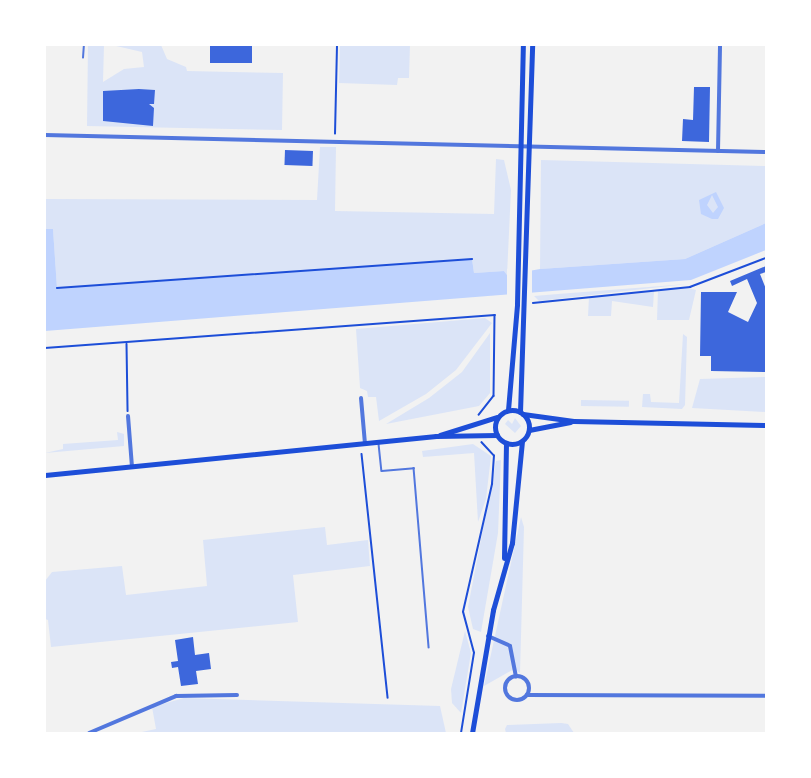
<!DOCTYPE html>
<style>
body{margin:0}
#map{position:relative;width:811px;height:778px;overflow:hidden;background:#f2f2f2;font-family:"IBM Plex Sans",sans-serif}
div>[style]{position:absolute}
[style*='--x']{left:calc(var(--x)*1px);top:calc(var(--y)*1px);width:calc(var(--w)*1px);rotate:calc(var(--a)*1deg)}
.green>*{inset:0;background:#dbe4f7;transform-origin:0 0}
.water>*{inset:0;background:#bfd3fe}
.pier>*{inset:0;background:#f2f2f2;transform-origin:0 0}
.building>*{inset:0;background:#3d67dc;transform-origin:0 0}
.path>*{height:1.5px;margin:-0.75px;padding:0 0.75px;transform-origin:0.75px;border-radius:0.75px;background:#1d4ed8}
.service>*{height:1.5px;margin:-0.75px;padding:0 0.75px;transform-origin:0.75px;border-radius:0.75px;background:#5277de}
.minor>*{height:4px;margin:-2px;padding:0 2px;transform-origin:2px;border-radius:2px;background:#5277de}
.minor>.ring{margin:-2px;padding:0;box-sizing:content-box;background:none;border:4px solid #5277de;border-radius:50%}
.secondary>*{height:5px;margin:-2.5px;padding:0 2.5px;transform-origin:2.5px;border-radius:2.5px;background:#1d4ed8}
.secondary>.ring{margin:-2.5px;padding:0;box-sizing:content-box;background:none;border:5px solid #1d4ed8;border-radius:50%}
span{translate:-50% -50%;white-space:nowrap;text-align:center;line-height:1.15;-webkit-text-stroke:6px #fff;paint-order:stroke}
.frame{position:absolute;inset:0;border:46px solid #fff;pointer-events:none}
</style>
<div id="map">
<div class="green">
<i style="clip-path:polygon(88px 45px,104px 45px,103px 82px,124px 69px,144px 67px,142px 52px,112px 45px,161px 45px,167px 59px,186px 67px,187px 71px,283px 73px,282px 130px,87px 126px)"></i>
<i style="clip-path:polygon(340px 45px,410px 45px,409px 78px,398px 78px,397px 85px,339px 83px)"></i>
<i style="clip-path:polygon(320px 147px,336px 147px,335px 211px,494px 214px,496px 159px,504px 160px,511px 190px,507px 275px,504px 271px,474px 273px,472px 259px,57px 288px,53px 229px,45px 229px,45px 199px,317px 200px)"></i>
<i style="clip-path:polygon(541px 160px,766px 166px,766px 223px,685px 259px,540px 269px)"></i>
<i style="clip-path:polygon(687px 284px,539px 301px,534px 296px,558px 294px)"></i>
<i style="clip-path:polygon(688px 288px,696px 290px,689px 320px,657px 320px,658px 290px)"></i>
<i style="clip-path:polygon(654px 291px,653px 307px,612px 301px,611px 316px,588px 316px,589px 297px)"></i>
<i style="clip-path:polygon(485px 318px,492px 323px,456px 370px,426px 394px,379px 421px,376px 397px,368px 397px,367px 391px,360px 388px,356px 329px)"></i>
<i style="clip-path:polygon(490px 333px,490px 393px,479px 406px,386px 424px,429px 398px,462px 372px)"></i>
<i style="clip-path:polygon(683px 334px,687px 337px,685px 405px,682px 409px,642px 407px,643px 394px,650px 394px,651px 402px,679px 403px)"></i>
<i style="clip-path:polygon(766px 377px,765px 412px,692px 408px,700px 379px)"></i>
<i style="left:581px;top:400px;width:48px;height:6px;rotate:1deg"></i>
<i style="clip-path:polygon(515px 418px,521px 426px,515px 433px,505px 424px,508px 420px,512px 424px)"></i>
<i style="clip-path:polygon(117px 432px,124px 434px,124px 446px,45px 453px,63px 449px,63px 444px,118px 440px)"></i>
<i style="clip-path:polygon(473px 444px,491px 456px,486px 499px,478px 522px,474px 453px,423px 457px,422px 451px)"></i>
<i style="clip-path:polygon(501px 460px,498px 533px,481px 632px,473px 629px,468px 607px,496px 461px)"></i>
<i style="clip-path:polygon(521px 517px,524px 527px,520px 673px,514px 669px,484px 686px)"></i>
<i style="clip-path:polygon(325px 527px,327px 545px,368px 540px,370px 566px,293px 575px,298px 622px,51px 647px,48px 620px,45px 619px,45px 581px,52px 572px,122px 566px,126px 595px,207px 586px,203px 540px)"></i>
<i style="clip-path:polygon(465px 631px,471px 653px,461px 713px,452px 703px,451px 689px)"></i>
<i style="clip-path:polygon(184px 698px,440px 706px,446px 733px,137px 733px,156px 729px,152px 707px)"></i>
<i style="clip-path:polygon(561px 723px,568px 724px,574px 733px,506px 733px,505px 729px,507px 725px)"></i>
</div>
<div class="water">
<i style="clip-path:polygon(evenodd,716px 192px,724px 208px,718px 219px,712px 219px,701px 214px,699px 200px,716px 192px,712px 195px,718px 207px,713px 213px,707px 205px,712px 195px)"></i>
<i style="clip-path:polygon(766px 223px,766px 250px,691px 280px,45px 331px,45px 229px,53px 229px,57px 288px,472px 259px,474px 273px,504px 271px,507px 275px,540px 269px,685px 259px)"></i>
</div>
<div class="pier">
<i style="left:532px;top:269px;width:28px;height:25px;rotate:90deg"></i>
</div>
<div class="building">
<i style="left:210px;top:45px;width:42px;height:18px"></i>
<i style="clip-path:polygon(694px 87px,710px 87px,709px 142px,682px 141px,683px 119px,693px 120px)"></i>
<i style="clip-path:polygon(139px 89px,155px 90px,154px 104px,149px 104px,154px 108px,153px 126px,103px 121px,103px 91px)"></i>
<i style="left:285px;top:150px;width:28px;height:15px;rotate:2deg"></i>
<i style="clip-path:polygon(766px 266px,766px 272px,760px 274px,766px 289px,766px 372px,711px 371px,711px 356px,700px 356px,701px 292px,737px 292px,728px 312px,748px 322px,757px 303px,747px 279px,732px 286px,730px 281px)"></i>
<i style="clip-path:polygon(193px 637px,195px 655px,209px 653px,211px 669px,196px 671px,198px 684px,181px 686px,178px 667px,172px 668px,171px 662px,178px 661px,175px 640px)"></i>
</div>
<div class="path">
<i style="--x:335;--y:134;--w:89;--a:-88.7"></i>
<i style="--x:57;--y:288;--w:416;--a:-4"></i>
<i style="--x:533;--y:303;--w:158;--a:-5.8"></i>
<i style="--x:690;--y:287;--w:81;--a:-20.9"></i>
<i style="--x:127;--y:344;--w:67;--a:89.1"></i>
<i style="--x:45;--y:348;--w:451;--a:-4.2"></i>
<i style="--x:495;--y:315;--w:81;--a:90.7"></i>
<i style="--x:494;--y:396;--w:24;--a:128"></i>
<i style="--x:362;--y:454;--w:245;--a:83.9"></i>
<i style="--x:461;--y:733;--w:81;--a:-80.8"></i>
<i style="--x:474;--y:653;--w:42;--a:-105"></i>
<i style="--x:463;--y:612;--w:131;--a:-77.2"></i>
<i style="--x:492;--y:484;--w:28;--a:-86"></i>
<i style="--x:494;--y:456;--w:18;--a:-133"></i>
</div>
<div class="service">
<i style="--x:83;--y:58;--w:13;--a:-86"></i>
<i style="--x:379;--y:444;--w:27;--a:84"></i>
<i style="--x:382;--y:471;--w:32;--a:-5"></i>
<i style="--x:414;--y:468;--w:180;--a:85.2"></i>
</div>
<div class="minor">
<i style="--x:45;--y:135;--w:721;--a:1.35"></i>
<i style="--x:718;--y:151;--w:106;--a:-88.9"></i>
<i style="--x:361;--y:398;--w:46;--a:85"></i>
<i style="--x:128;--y:416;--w:51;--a:85.5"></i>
<i style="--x:488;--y:636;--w:24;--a:24"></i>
<i style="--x:510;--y:646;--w:31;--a:79"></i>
<i class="ring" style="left:505px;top:676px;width:20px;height:20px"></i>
<i style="--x:527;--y:695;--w:239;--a:0.2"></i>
<i style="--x:89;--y:733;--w:95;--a:-23"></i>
<i style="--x:176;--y:696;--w:61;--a:-0.9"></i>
</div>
<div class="secondary">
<i class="ring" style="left:495px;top:410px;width:29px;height:29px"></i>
<i style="--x:508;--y:410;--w:106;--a:-85.1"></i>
<i style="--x:517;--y:304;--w:259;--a:-88.7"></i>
<i style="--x:520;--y:412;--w:367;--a:-88.1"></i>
<i style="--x:523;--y:414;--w:51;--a:7.8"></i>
<i style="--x:574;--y:421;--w:192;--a:1.2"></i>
<i style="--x:529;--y:430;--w:42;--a:-11"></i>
<i style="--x:440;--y:435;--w:60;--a:-17.5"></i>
<i style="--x:45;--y:475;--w:393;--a:-5.7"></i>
<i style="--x:436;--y:436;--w:61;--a:-0.9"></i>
<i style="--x:504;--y:558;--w:115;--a:-89"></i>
<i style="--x:472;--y:733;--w:125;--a:-80.3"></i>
<i style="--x:493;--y:610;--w:70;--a:-74.2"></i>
<i style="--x:512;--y:543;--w:102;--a:-84.4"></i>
</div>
<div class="frame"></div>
</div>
